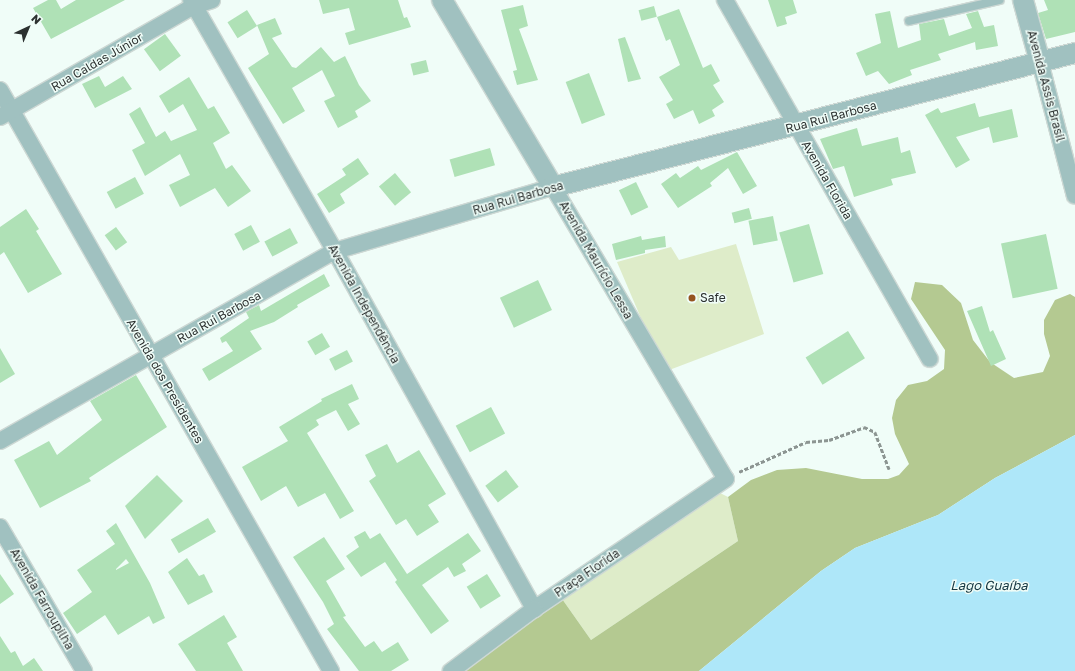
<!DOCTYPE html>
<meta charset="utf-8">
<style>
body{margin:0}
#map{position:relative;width:1075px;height:671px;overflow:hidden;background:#f0fdf8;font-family:"Golos Text",sans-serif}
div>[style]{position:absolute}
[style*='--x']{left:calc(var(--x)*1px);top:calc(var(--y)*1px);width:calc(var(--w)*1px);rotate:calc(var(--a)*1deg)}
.green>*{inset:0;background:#deecc9}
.forest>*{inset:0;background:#b4c991}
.water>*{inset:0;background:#aee7f9}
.building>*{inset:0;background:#afe1b6;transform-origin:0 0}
.path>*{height:2.5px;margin-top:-1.25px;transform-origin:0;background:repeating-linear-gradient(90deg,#8c9592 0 4px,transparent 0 6px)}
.roads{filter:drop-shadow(1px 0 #cdd8d4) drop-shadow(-1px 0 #cdd8d4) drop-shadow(0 1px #cdd8d4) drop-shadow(0 -1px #cdd8d4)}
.service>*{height:8px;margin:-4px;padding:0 4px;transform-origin:4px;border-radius:4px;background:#a0c1c0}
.minor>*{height:16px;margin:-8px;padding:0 8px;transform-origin:8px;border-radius:8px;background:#a0c1c0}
.tertiary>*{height:20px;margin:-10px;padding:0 10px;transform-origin:10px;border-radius:10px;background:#a0c1c0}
.dots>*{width:11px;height:11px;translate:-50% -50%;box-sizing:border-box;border:2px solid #f0fdf8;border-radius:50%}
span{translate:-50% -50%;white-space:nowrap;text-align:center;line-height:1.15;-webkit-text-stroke:3px #f0fdf8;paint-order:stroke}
.street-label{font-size:12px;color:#2c3130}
.poi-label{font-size:12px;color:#2c3130}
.left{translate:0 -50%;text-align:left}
.water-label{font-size:13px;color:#163943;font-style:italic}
.north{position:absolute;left:8px;top:8px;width:40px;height:40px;-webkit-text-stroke:3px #f0fdf8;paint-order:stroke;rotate:44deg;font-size:11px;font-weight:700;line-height:16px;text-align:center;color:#2c3130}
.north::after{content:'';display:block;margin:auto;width:14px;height:18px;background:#2c3130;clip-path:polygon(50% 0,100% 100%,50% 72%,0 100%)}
</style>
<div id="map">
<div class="green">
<i style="clip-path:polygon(736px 244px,764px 334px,664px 372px,617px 262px,671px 247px,679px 260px)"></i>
<i style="clip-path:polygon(716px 491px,728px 497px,738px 541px,591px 640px,560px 596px)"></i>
</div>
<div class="forest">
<i style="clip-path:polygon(915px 282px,942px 285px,961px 303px,973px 340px,990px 362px,1014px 378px,1043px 372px,1050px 356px,1044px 334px,1044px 320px,1055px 300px,1070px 294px,1075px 297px,1075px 435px,995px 478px,938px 515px,855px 548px,821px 571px,699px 671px,466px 671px,560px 596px,591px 640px,738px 541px,728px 497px,751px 480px,777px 470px,806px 468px,862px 479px,888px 479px,899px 475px,909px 464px,895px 434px,892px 418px,896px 400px,908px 385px,927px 381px,944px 369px,945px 350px,911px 299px)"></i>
</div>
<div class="water">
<i style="clip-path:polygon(1075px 435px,1075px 671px,699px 671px,821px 571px,855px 548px,938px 515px,995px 478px)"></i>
</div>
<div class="building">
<i style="clip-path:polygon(48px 0,56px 0,61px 9px,76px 0,125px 0,51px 39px,33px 8px)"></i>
<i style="clip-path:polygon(319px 0,398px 0,404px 18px,407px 17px,411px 27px,349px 45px,345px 33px,355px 30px,349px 8px,323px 14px)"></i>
<i style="clip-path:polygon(768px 0,793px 0,797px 13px,785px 17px,787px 24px,777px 27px)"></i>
<i style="clip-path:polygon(1044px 0,1075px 0,1075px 32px,1046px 39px,1038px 13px,1048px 10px)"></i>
<i style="clip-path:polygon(523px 5px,528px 26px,519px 29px,538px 80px,517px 85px,513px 71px,517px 70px,501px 10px)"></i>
<i style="left:654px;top:6px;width:11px;height:16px;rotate:75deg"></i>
<i style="clip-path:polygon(679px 9px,703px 68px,711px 64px,720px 81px,713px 85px,724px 102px,712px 110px,715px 116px,699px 124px,693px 110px,674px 119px,666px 104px,673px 100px,659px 77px,680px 65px,670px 39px,666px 41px,657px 17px)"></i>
<i style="left:247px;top:10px;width:19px;height:23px;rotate:58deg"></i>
<i style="clip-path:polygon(890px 11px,898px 48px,921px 40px,919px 24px,944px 19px,949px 36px,972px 28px,966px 14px,978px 11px,984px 27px,994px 25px,998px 46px,976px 50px,975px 42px,938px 54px,941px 60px,910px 70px,912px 75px,889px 84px,878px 71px,866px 76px,856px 53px,881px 43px,875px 14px)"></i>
<i style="clip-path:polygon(275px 18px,282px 34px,272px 38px,292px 67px,296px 68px,321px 47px,334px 62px,345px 56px,359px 85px,371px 101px,355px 111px,358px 117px,338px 128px,324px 101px,335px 96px,322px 70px,292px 88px,305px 111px,283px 124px,248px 68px,269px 54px,257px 25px)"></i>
<i style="left:165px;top:34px;width:27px;height:26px;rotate:54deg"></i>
<i style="clip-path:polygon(625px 37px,641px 79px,628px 82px,618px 39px)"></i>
<i style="left:426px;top:60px;width:12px;height:16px;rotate:76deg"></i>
<i style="left:589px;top:73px;width:45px;height:25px;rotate:69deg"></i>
<i style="clip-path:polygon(99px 76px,105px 87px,123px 76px,132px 89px,95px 108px,82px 84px)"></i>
<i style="clip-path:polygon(189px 77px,208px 109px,214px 106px,230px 133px,213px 143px,226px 169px,232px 165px,251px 191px,228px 207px,215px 188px,180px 207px,169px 185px,190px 175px,180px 154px,145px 176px,132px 150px,145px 143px,129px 114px,140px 107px,156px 137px,165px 131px,171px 141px,197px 130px,183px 104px,169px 113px,159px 96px)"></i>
<i style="clip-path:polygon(975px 103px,979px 117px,1012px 109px,1018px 137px,993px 143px,989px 127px,956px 137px,970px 160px,956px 168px,925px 115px,938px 108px,941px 113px)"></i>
<i style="clip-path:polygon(857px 128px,862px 146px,898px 137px,901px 153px,910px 150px,916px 173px,891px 179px,893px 185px,854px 197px,844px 166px,833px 169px,820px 139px)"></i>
<i style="left:490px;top:148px;width:18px;height:42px;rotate:74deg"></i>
<i style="clip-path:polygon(737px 152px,757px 186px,743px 194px,728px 168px,710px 183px,712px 186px,678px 208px,661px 184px,676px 173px,680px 178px,698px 166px,701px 170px)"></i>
<i style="clip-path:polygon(358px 158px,369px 174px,340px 194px,345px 203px,329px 213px,317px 194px,346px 175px,342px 169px)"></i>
<i style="left:395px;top:173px;width:25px;height:21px;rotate:50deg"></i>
<i style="left:135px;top:177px;width:19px;height:32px;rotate:62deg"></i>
<i style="left:636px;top:182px;width:28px;height:19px;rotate:64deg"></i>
<i style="left:749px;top:208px;width:11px;height:18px;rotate:75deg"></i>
<i style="clip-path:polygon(26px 209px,39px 229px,36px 231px,62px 274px,28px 293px,4px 252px,0 255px,0 227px)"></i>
<i style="left:773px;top:216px;width:25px;height:25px;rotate:79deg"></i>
<i style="left:809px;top:224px;width:52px;height:31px;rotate:74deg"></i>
<i style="left:251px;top:225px;width:19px;height:19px;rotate:62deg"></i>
<i style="left:116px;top:227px;width:19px;height:14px;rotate:54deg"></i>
<i style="left:290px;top:228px;width:17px;height:29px;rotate:62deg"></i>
<i style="left:1046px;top:234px;width:56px;height:46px;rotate:78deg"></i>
<i style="clip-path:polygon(641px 236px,642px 240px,665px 236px,666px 247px,645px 250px,645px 253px,616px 260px,612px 244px)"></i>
<i style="clip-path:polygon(324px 274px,330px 286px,297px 305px,298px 307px,274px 322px,250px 331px,262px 349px,209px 381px,202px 369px,233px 351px,226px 341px,222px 343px,220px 338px,249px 318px,246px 312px,259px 305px,261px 311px)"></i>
<i style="left:538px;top:280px;width:33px;height:42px;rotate:65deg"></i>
<i style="clip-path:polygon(982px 306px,990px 332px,993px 330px,1006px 359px,991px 366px,967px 311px)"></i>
<i style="left:848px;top:331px;width:32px;height:50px;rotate:58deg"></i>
<i style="left:322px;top:333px;width:16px;height:17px;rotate:60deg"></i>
<i style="clip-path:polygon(0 348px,15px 374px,0 383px)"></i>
<i style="left:347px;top:350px;width:13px;height:20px;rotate:63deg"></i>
<i style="clip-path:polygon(136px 375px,167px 427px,89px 478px,91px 481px,40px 508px,14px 460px,49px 441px,57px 455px,102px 420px,90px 401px)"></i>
<i style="clip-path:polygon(352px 384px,359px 399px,348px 404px,360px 424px,348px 431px,336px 410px,316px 420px,319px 425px,307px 433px,354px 511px,340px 519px,325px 493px,298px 507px,286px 486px,261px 501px,242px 467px,288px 441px,279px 427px,322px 401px,321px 399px)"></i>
<i style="left:491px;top:407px;width:30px;height:40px;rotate:62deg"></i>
<i style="clip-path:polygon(387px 444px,397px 463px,419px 450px,446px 494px,428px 505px,439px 522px,417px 536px,406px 519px,396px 525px,369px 481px,376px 476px,365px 455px)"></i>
<i style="left:506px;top:470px;width:21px;height:26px;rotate:53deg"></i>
<i style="clip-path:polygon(157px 475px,183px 501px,145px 539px,125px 506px)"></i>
<i style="left:208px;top:518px;width:16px;height:43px;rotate:60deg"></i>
<i style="clip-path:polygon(evenodd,116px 523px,150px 583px,165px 618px,153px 624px,149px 616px,118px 635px,105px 615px,77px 634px,63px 613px,92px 592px,77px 570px,115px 544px,106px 531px,116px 523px,126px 559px,129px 563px,116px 570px,116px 569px,126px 559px)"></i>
<i style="clip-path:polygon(365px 531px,370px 539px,380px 533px,407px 574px,468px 533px,481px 551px,462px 564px,466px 571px,454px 577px,448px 567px,422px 585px,449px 621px,431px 634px,395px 582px,397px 580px,385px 562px,361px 577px,346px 556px,359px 547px,354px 537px)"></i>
<i style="clip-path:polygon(324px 537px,345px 569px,326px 581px,346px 616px,343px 617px,365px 647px,374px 641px,382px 652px,398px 642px,409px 660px,391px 671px,359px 671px,327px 629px,334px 624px,323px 602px,293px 557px)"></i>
<i style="clip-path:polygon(187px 558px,199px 576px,204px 574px,213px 592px,188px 605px,168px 572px)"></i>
<i style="clip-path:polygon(0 574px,14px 594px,0 604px)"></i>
<i style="left:487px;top:574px;width:26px;height:24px;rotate:58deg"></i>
<i style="clip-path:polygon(224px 615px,237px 637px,227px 643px,243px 671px,196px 671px,178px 644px)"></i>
<i style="clip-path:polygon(0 636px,11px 653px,15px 651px,23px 666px,34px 658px,43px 671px,0 671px)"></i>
</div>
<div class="path">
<i style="--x:739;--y:472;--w:73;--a:-24.1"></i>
<i style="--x:806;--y:442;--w:23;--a:-5"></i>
<i style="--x:829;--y:440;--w:37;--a:-20"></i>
<i style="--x:864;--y:427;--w:12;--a:24"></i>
<i style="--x:875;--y:432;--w:40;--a:69"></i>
</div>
<div class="roads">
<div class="service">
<i style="--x:909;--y:21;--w:93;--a:-13"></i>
</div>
<div class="minor">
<i style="--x:191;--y:0;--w:289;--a:60.2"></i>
<i style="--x:335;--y:251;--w:410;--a:60.9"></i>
<i style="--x:725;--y:0;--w:413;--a:60.3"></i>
<i style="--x:1040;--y:62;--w:138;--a:75.4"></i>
<i style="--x:0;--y:90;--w:669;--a:60.33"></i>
<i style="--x:0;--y:117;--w:224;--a:-29.8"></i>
<i style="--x:194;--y:6;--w:19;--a:-18"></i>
<i style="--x:0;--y:441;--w:385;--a:-29.6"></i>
<i style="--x:335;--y:251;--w:227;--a:-16.4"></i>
<i style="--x:553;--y:187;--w:339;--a:59.4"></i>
<i style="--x:726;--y:479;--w:232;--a:145.9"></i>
<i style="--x:534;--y:609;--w:104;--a:143.2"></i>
<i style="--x:0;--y:527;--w:167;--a:59.7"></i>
</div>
<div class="tertiary">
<i style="--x:442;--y:0;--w:217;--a:59.3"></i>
<i style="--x:553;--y:187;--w:539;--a:-14.4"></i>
<i style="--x:1023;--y:0;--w:64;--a:74.7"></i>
</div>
</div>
<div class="dots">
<i style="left:692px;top:298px;background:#955420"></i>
</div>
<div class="street-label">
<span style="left:97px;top:62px;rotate:-30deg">Rua Caldas Júnior</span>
<span style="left:1046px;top:86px;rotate:75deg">Avenida Assis Brasil</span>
<span style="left:831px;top:117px;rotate:-15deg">Rua Rui Barbosa</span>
<span style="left:827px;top:180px;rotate:60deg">Avenida Florida</span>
<span style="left:518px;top:198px;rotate:-16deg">Rua Rui Barbosa</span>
<span style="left:596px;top:260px;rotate:60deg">Avenida Maurício Lessa</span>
<span style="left:364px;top:304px;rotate:61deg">Avenida Independência</span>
<span style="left:219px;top:317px;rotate:-29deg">Rua Rui Barbosa</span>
<span style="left:165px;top:381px;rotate:60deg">Avenida dos Presidentes</span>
<span style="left:587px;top:573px;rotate:-34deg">Praça Florida</span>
<span style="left:42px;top:599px;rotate:60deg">Avenida Farroupilha</span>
</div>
<div class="poi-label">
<span class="left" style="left:700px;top:298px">Safe</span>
</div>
<div class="water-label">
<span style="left:989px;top:585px">Lago Guaíba</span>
</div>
<div class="north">N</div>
</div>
